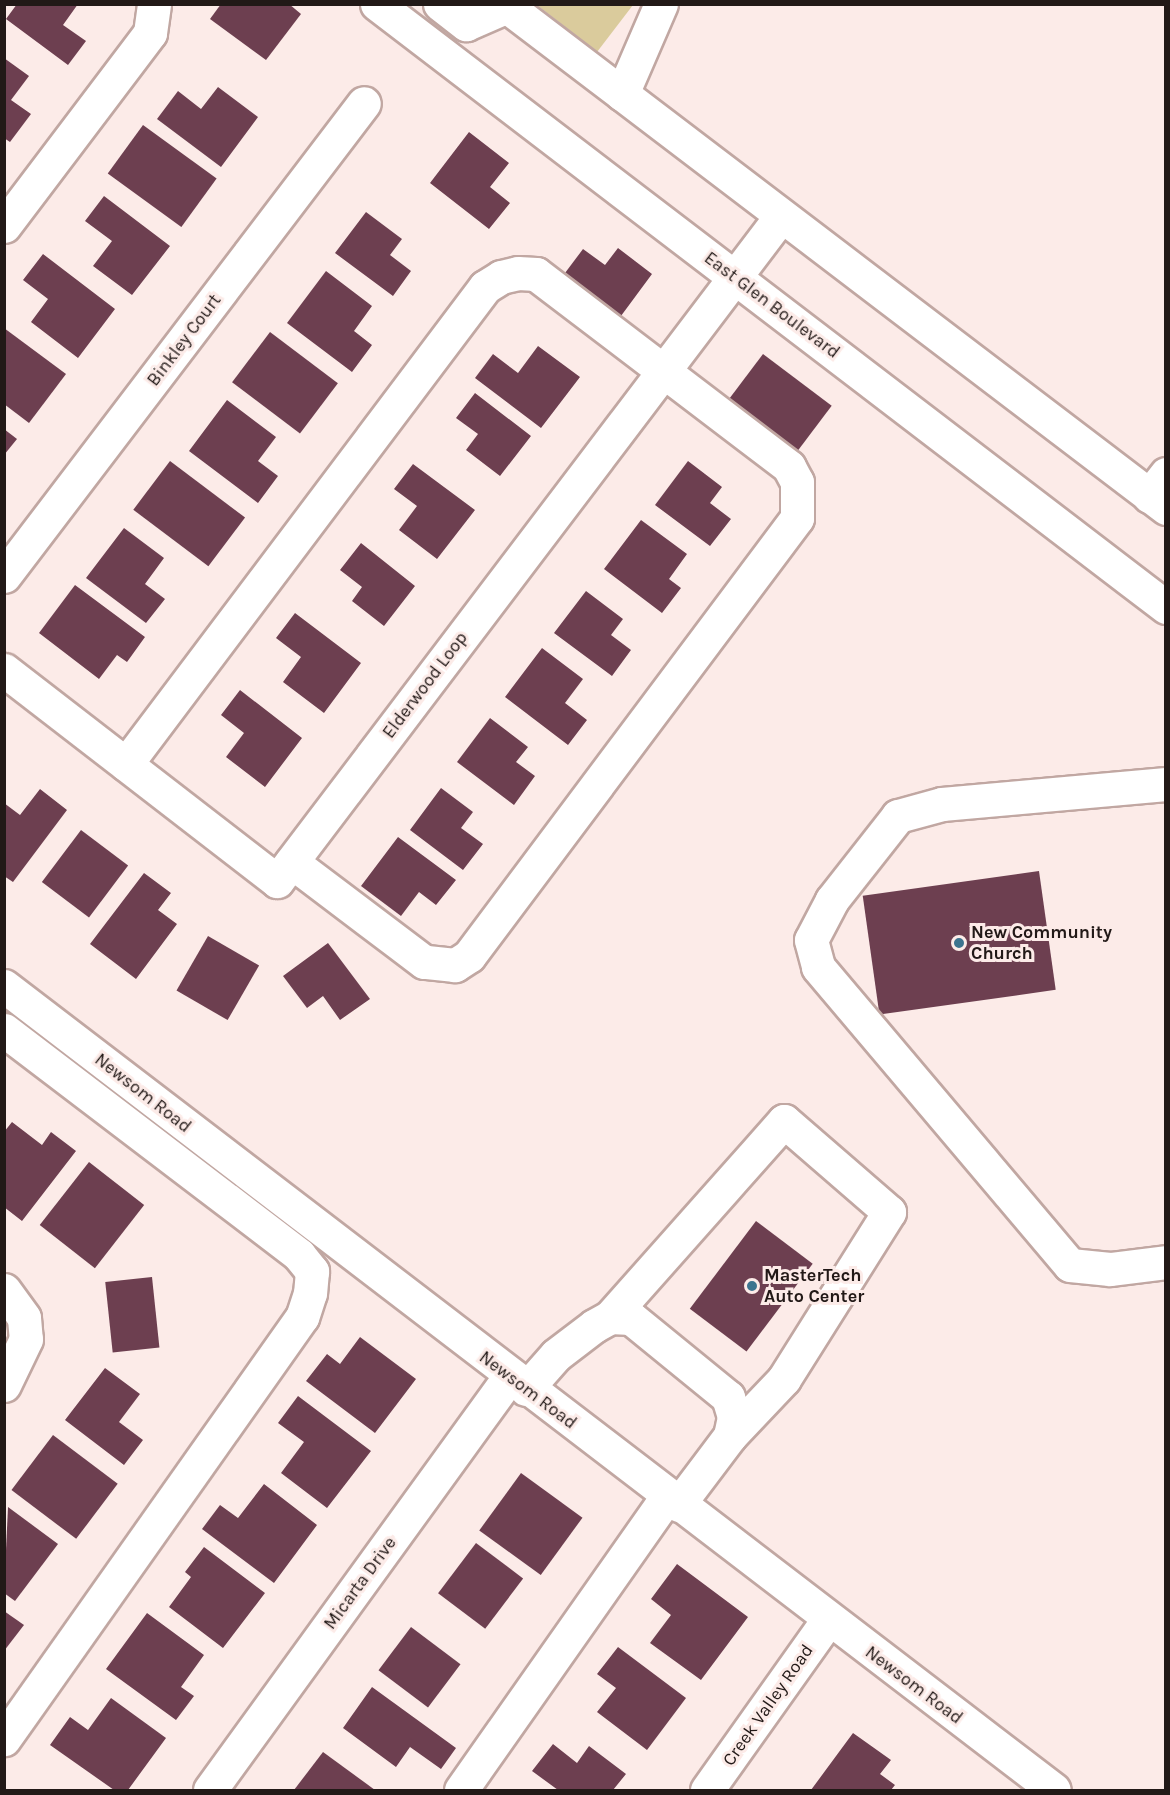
<!DOCTYPE html>
<style>
body{margin:0}
#map{position:relative;width:1170px;height:1795px;overflow:hidden;background:#fcebe8;font-family:Karla,sans-serif}
div>[style]{position:absolute}
[style*='--x']{left:calc(var(--x)*1px);top:calc(var(--y)*1px);width:calc(var(--w)*1px);rotate:calc(var(--a)*1deg)}
.green>*{inset:0;background:#dacb9c}
.building>*{inset:0;background:#6d3f50;transform-origin:0 0}
.roads{filter:drop-shadow(2px 0 #c1a7a2) drop-shadow(-2px 0 #c1a7a2) drop-shadow(0 2px #c1a7a2) drop-shadow(0 -2px #c1a7a2)}
.minor>*{height:33px;margin:-16.5px;padding:0 16.5px;transform-origin:16.5px;border-radius:16.5px;background:#fff}
.dots>*{width:16px;height:16px;translate:-50% -50%;box-sizing:border-box;border:3px solid #fcebe8;border-radius:50%}
span{translate:-50% -50%;white-space:nowrap;text-align:center;line-height:1.15;-webkit-text-stroke:6px #fcebe8;paint-order:stroke}
.street-label{font-size:18px;color:#221917}
.poi-label{font-size:18px;color:#221917;font-weight:700}
.left{translate:0 -50%;text-align:left}
.frame{position:absolute;inset:0;border:6px solid #221917;pointer-events:none}
</style>
<div id="map">
<div class="green">
<i style="clip-path:polygon(537px 5px,633px 5px,597px 52px)"></i>
</div>
<div class="building">
<i style="clip-path:polygon(17px 4px,78px 4px,63px 25px,86px 41px,68px 65px,6px 19px)"></i>
<i style="clip-path:polygon(221px 4px,289px 4px,301px 14px,266px 60px,210px 19px)"></i>
<i style="clip-path:polygon(4px 58px,29px 76px,11px 100px,31px 114px,10px 142px,4px 138px)"></i>
<i style="clip-path:polygon(218px 87px,258px 117px,221px 167px,157px 119px,178px 91px,201px 109px)"></i>
<i style="left:143px;top:125px;width:91px;height:60px;rotate:36deg"></i>
<i style="clip-path:polygon(469px 132px,509px 163px,490px 187px,510px 203px,489px 229px,430px 183px)"></i>
<i style="clip-path:polygon(104px 196px,170px 246px,132px 295px,93px 266px,112px 241px,85px 221px)"></i>
<i style="clip-path:polygon(366px 212px,402px 239px,390px 255px,411px 271px,393px 296px,335px 253px)"></i>
<i style="clip-path:polygon(618px 248px,652px 274px,618px 320px,562px 277px,583px 249px,605px 265px)"></i>
<i style="clip-path:polygon(43px 254px,115px 309px,78px 358px,31px 322px,48px 299px,23px 280px)"></i>
<i style="clip-path:polygon(326px 271px,372px 306px,354px 331px,372px 345px,352px 372px,287px 323px)"></i>
<i style="clip-path:polygon(4px 328px,66px 374px,29px 423px,4px 404px)"></i>
<i style="left:270px;top:332px;width:85px;height:63px;rotate:37deg"></i>
<i style="clip-path:polygon(538px 346px,580px 377px,541px 428px,475px 378px,493px 354px,518px 373px)"></i>
<i style="left:763px;top:354px;width:86px;height:62px;rotate:37deg"></i>
<i style="clip-path:polygon(475px 393px,531px 436px,500px 476px,466px 450px,478px 434px,456px 418px)"></i>
<i style="clip-path:polygon(227px 400px,276px 437px,258px 461px,278px 476px,258px 503px,189px 451px)"></i>
<i style="clip-path:polygon(4px 429px,17px 439px,4px 455px)"></i>
<i style="left:170px;top:461px;width:94px;height:61px;rotate:37deg"></i>
<i style="clip-path:polygon(688px 461px,722px 487px,710px 503px,731px 519px,710px 546px,655px 505px)"></i>
<i style="clip-path:polygon(413px 464px,475px 510px,437px 559px,399px 530px,417px 506px,394px 489px)"></i>
<i style="clip-path:polygon(641px 520px,687px 554px,669px 579px,681px 588px,662px 613px,604px 569px)"></i>
<i style="clip-path:polygon(124px 528px,164px 558px,145px 584px,165px 599px,146px 623px,86px 578px)"></i>
<i style="clip-path:polygon(361px 543px,415px 586px,384px 626px,352px 601px,362px 587px,340px 570px)"></i>
<i style="clip-path:polygon(75px 585px,145px 637px,127px 662px,117px 655px,99px 679px,39px 633px)"></i>
<i style="clip-path:polygon(586px 591px,623px 619px,611px 635px,631px 650px,612px 676px,554px 633px)"></i>
<i style="clip-path:polygon(295px 613px,361px 663px,324px 713px,283px 682px,301px 657px,276px 638px)"></i>
<i style="clip-path:polygon(542px 648px,583px 679px,565px 703px,587px 720px,568px 745px,505px 697px)"></i>
<i style="clip-path:polygon(240px 690px,302px 738px,265px 787px,226px 757px,244px 733px,221px 715px)"></i>
<i style="clip-path:polygon(490px 718px,528px 747px,516px 762px,535px 776px,514px 805px,457px 762px)"></i>
<i style="clip-path:polygon(441px 788px,473px 812px,461px 828px,483px 844px,463px 870px,410px 830px)"></i>
<i style="clip-path:polygon(40px 789px,67px 810px,13px 882px,4px 876px,4px 803px,20px 815px)"></i>
<i style="left:81px;top:830px;width:59px;height:65px;rotate:37deg"></i>
<i style="clip-path:polygon(398px 837px,456px 880px,436px 905px,419px 892px,401px 916px,361px 886px)"></i>
<i style="left:1039px;top:871px;width:120px;height:178px;rotate:82deg"></i>
<i style="clip-path:polygon(144px 873px,171px 893px,158px 910px,177px 924px,136px 979px,90px 944px)"></i>
<i style="left:208px;top:936px;width:59px;height:63px;rotate:30deg"></i>
<i style="clip-path:polygon(328px 943px,370px 999px,340px 1020px,323px 996px,307px 1008px,283px 976px)"></i>
<i style="clip-path:polygon(12px 1122px,42px 1145px,51px 1132px,76px 1151px,22px 1221px,4px 1207px,4px 1132px)"></i>
<i style="left:89px;top:1162px;width:70px;height:80px;rotate:38deg"></i>
<i style="left:756px;top:1221px;width:71px;height:110px;rotate:37deg"></i>
<i style="left:152px;top:1277px;width:71px;height:47px;rotate:84deg"></i>
<i style="clip-path:polygon(360px 1337px,416px 1379px,375px 1433px,306px 1381px,327px 1354px,340px 1364px)"></i>
<i style="clip-path:polygon(105px 1368px,140px 1394px,119px 1422px,143px 1440px,124px 1465px,65px 1420px)"></i>
<i style="clip-path:polygon(298px 1396px,371px 1451px,327px 1508px,281px 1473px,304px 1442px,278px 1423px)"></i>
<i style="left:53px;top:1435px;width:81px;height:69px;rotate:37deg"></i>
<i style="left:521px;top:1473px;width:76px;height:71px;rotate:36deg"></i>
<i style="clip-path:polygon(264px 1484px,317px 1525px,274px 1583px,202px 1529px,220px 1505px,238px 1518px)"></i>
<i style="clip-path:polygon(8px 1507px,58px 1544px,15px 1601px,4px 1593px)"></i>
<i style="left:476px;top:1543px;width:59px;height:63px;rotate:37deg"></i>
<i style="clip-path:polygon(204px 1547px,265px 1593px,223px 1648px,169px 1607px,191px 1577px,185px 1572px)"></i>
<i style="clip-path:polygon(677px 1564px,748px 1617px,701px 1680px,650px 1643px,671px 1615px,651px 1599px)"></i>
<i style="clip-path:polygon(4px 1611px,24px 1625px,4px 1651px)"></i>
<i style="clip-path:polygon(147px 1613px,204px 1655px,181px 1687px,194px 1696px,176px 1720px,106px 1669px)"></i>
<i style="left:411px;top:1627px;width:62px;height:54px;rotate:37deg"></i>
<i style="clip-path:polygon(618px 1647px,686px 1698px,647px 1750px,597px 1712px,616px 1688px,597px 1674px)"></i>
<i style="clip-path:polygon(372px 1687px,456px 1748px,441px 1769px,410px 1747px,396px 1767px,343px 1728px)"></i>
<i style="clip-path:polygon(111px 1698px,166px 1738px,128px 1790px,114px 1790px,50px 1745px,70px 1717px,88px 1730px)"></i>
<i style="clip-path:polygon(853px 1733px,891px 1760px,880px 1774px,895px 1785px,891px 1790px,811px 1790px)"></i>
<i style="clip-path:polygon(553px 1744px,577px 1763px,589px 1746px,626px 1774px,613px 1790px,558px 1790px,532px 1771px)"></i>
<i style="clip-path:polygon(323px 1752px,375px 1790px,294px 1790px)"></i>
</div>
<div class="roads">
<div class="minor">
<i style="--x:377;--y:4;--w:993;--a:37.39"></i>
<i style="--x:440;--y:4;--w:33;--a:38"></i>
<i style="--x:466;--y:24;--w:50;--a:-23.5"></i>
<i style="--x:504;--y:4;--w:832;--a:37.28"></i>
<i style="--x:622;--y:94;--w:98;--a:-66.6"></i>
<i style="--x:4;--y:226;--w:242;--a:-52.9"></i>
<i style="--x:150;--y:33;--w:29;--a:-82"></i>
<i style="--x:1149;--y:496;--w:28;--a:-52"></i>
<i style="--x:4;--y:576;--w:594;--a:-52.73"></i>
<i style="--x:4;--y:670;--w:345;--a:37.7"></i>
<i style="--x:277;--y:881;--w:834;--a:-52.84"></i>
<i style="--x:126;--y:764;--w:597;--a:-53.03"></i>
<i style="--x:485;--y:287;--w:19;--a:-32"></i>
<i style="--x:501;--y:277;--w:17;--a:-13"></i>
<i style="--x:518;--y:273;--w:18;--a:3"></i>
<i style="--x:536;--y:274;--w:318;--a:37.3"></i>
<i style="--x:789;--y:467;--w:17;--a:62"></i>
<i style="--x:797;--y:482;--w:36;--a:90"></i>
<i style="--x:797;--y:518;--w:547;--a:126.83"></i>
<i style="--x:469;--y:956;--w:17;--a:147"></i>
<i style="--x:455;--y:965;--w:31;--a:-174"></i>
<i style="--x:424;--y:962;--w:166;--a:-142.9"></i>
<i style="--x:1166;--y:784;--w:225;--a:174.9"></i>
<i style="--x:942;--y:804;--w:46;--a:164.7"></i>
<i style="--x:898;--y:816;--w:107;--a:128.2"></i>
<i style="--x:832;--y:900;--w:45;--a:117.7"></i>
<i style="--x:811;--y:940;--w:28;--a:75"></i>
<i style="--x:818;--y:967;--w:390;--a:49.8"></i>
<i style="--x:1070;--y:1265;--w:40;--a:5.7"></i>
<i style="--x:1110;--y:1269;--w:56;--a:-7.1"></i>
<i style="--x:4;--y:986;--w:1322;--a:37.44"></i>
<i style="--x:4;--y:1030;--w:371;--a:37.3"></i>
<i style="--x:299;--y:1255;--w:21;--a:51"></i>
<i style="--x:312;--y:1271;--w:22;--a:95"></i>
<i style="--x:310;--y:1293;--w:25;--a:108"></i>
<i style="--x:302;--y:1317;--w:517;--a:125.23"></i>
<i style="--x:4;--y:1290;--w:34;--a:54"></i>
<i style="--x:24;--y:1318;--w:21;--a:85"></i>
<i style="--x:26;--y:1339;--w:51;--a:115.6"></i>
<i style="--x:610;--y:1317;--w:262;--a:-48.4"></i>
<i style="--x:784;--y:1121;--w:139;--a:40.9"></i>
<i style="--x:889;--y:1212;--w:197;--a:122.2"></i>
<i style="--x:784;--y:1379;--w:79;--a:133.5"></i>
<i style="--x:526;--y:1389;--w:45;--a:-48.6"></i>
<i style="--x:556;--y:1355;--w:48;--a:-37.3"></i>
<i style="--x:594;--y:1326;--w:18;--a:-29"></i>
<i style="--x:610;--y:1317;--w:21;--a:3"></i>
<i style="--x:631;--y:1318;--w:125;--a:39.2"></i>
<i style="--x:728;--y:1397;--w:21;--a:73"></i>
<i style="--x:734;--y:1417;--w:19;--a:102"></i>
<i style="--x:730;--y:1436;--w:86;--a:127"></i>
<i style="--x:210;--y:1790;--w:511;--a:-54.07"></i>
<i style="--x:461;--y:1790;--w:358;--a:-54.9"></i>
<i style="--x:707;--y:1790;--w:209;--a:-54.6"></i>
</div>
</div>
<div class="dots">
<i style="left:959px;top:943px;background:#3c748f"></i>
<i style="left:752px;top:1286px;background:#3c748f"></i>
</div>
<div class="street-label">
<span style="left:772px;top:305px;rotate:37deg">East Glen Boulevard</span>
<span style="left:184px;top:340px;rotate:-53deg">Binkley Court</span>
<span style="left:425px;top:685px;rotate:-53deg">Elderwood Loop</span>
<span style="left:143px;top:1093px;rotate:38deg">Newsom Road</span>
<span style="left:528px;top:1390px;rotate:37deg">Newsom Road</span>
<span style="left:360px;top:1583px;rotate:-54deg">Micarta Drive</span>
<span style="left:914px;top:1685px;rotate:37deg">Newsom Road</span>
<span style="left:768px;top:1705px;rotate:-55deg">Creek Valley Road</span>
</div>
<div class="poi-label">
<span class="left" style="left:971px;top:943px">New Community<br>Church</span>
<span class="left" style="left:764px;top:1286px">MasterTech<br>Auto Center</span>
</div>
<div class="frame"></div>
</div>
